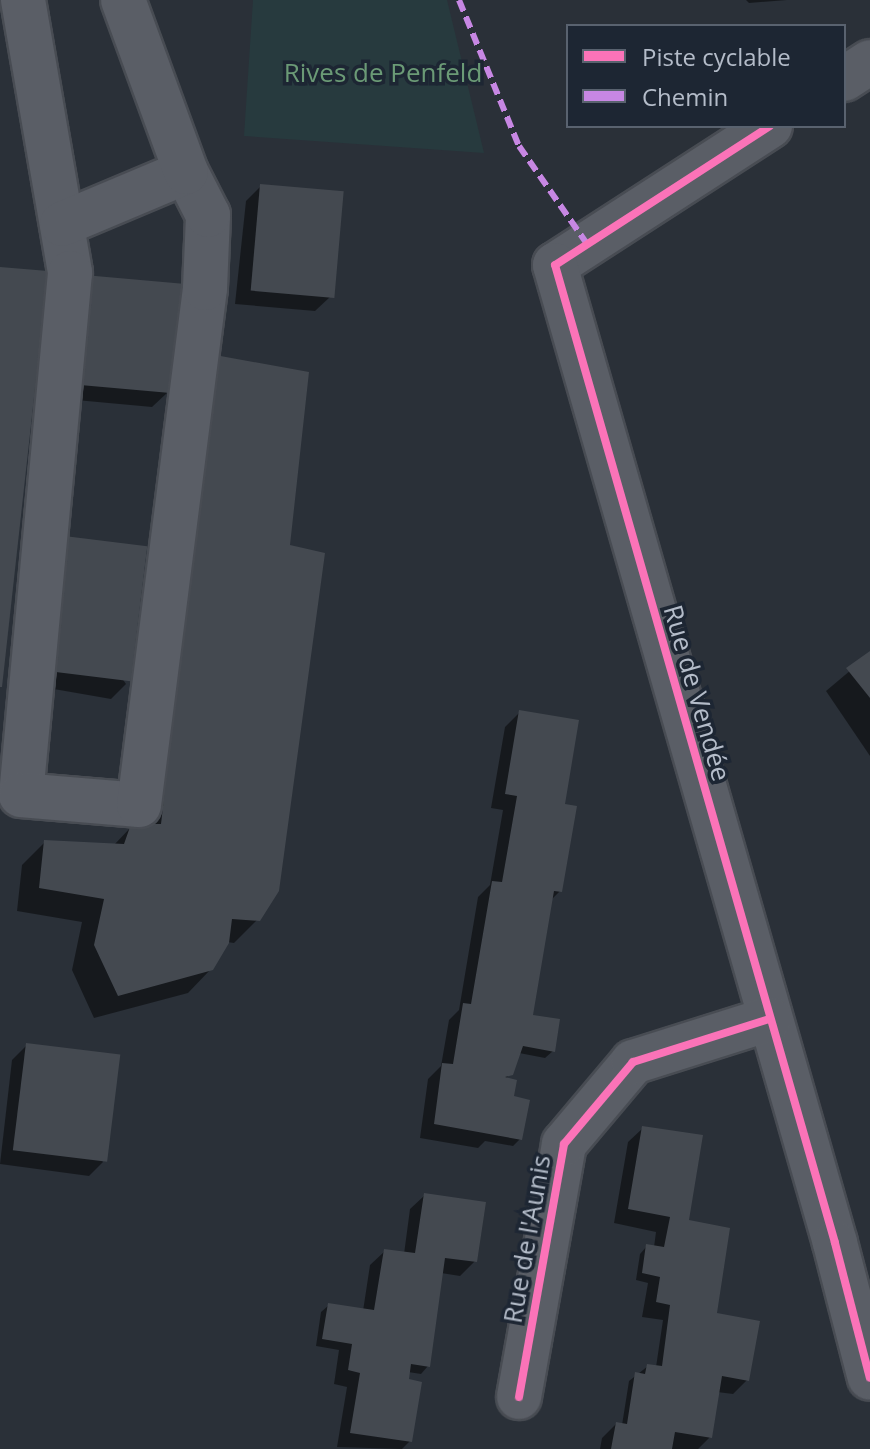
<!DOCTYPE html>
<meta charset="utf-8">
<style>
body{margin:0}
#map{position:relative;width:870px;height:1449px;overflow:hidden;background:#2a3038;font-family:"Open Sans",sans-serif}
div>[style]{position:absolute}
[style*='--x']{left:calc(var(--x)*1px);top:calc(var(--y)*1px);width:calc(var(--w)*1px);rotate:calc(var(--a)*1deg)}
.green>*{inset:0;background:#273a3e}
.shadow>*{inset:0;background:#0007}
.building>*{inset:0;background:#444950;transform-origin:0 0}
.roads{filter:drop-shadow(2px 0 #484c53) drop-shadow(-2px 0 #484c53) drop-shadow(0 2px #484c53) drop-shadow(0 -2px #484c53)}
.minor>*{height:44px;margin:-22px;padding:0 22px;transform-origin:22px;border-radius:22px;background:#5a5e66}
.quiet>*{height:6px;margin-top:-3px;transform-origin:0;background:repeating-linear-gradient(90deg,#c787e3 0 12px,transparent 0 18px)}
.cycleway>*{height:8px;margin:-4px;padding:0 4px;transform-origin:4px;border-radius:4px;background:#fb73b8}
span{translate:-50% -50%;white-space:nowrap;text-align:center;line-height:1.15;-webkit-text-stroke:7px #1d2633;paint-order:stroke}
.park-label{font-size:26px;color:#6b9a76}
.street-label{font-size:26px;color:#b4bcc9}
.legend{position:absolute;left:566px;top:24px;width:280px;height:104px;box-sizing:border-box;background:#1d2633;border:2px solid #59626f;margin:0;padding:10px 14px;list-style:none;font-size:24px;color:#b4bcc9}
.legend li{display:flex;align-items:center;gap:16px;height:40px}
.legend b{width:40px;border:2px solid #59626f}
</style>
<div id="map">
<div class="green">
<i style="clip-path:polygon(253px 0,447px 0,484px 153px,244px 136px)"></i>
</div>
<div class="shadow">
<i style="clip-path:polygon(746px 0,787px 0,749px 3px)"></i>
<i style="clip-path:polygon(261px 186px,330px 297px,315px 311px,235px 304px,246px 201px)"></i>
<i style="clip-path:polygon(70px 291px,167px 393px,152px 407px,54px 398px)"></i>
<i style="clip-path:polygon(193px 380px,288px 547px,258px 919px,234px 943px,227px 942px,211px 969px,188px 993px,94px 1018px,72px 970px,82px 922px,17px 911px,22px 865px,45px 842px,114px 845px,132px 826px)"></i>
<i style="clip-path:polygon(34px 551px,126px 684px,111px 699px,25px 684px)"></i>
<i style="clip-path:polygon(870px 654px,870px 756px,826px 691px)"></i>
<i style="clip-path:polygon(520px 712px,563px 806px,560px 891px,551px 900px,530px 1016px,553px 1051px,545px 1058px,519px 1053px,506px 1080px,520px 1139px,513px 1146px,485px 1141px,478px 1148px,420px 1138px,428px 1079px,441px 1066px,449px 1020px,459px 1010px,478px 897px,490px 885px,503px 810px,491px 808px,505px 727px)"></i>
<i style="clip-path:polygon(27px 1045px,103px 1162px,89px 1176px,0 1164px,12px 1060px)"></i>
<i style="clip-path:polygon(643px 1128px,686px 1222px,715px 1314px,747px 1380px,733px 1394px,717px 1392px,710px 1437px,698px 1449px,600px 1449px,602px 1438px,616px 1424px,622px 1425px,629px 1381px,648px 1366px,656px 1367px,663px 1320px,642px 1317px,648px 1283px,636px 1280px,640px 1254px,647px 1246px,654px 1247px,656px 1232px,614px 1223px,628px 1142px)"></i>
<i style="clip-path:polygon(425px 1195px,475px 1261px,460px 1276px,441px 1273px,428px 1366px,421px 1374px,408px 1372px,410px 1441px,402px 1449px,337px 1447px,347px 1387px,334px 1384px,339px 1350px,316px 1346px,321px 1312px,329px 1305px,363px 1311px,370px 1265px,385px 1251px,404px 1254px,410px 1209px)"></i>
</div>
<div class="building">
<i style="left:260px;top:184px;width:84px;height:107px;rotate:5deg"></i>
<i style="clip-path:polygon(0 267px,48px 271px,2px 687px,0 687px)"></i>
<i style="left:84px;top:275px;width:102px;height:110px;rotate:5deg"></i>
<i style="clip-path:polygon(215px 355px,309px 372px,290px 545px,325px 553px,279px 891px,260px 921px,232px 919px,229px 943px,213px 970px,118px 996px,94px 945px,104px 899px,39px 888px,44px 840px,124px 844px,131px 824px,161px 824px)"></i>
<i style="left:48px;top:534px;width:100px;height:136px;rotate:7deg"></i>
<i style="clip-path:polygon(870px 651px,870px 698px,846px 668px)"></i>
<i style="clip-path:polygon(519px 710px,579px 720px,565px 804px,577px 806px,562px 892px,554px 891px,533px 1015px,560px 1019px,555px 1052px,523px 1046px,513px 1075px,505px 1077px,517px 1080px,514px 1096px,530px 1100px,522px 1140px,434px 1124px,442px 1063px,453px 1064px,463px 1003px,471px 1004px,492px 881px,502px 882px,517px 796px,505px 794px)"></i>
<i style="left:26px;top:1043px;width:95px;height:108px;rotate:7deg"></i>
<i style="clip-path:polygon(642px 1126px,703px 1135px,689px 1220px,730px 1228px,717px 1313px,760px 1321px,749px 1381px,722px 1376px,712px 1438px,675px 1432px,672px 1449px,611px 1449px,616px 1422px,627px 1424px,635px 1372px,645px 1374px,647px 1364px,662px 1366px,670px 1305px,656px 1302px,660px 1277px,642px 1273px,646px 1244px,664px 1247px,670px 1217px,628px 1209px)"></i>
<i style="clip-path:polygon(424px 1193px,486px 1202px,477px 1262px,445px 1258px,430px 1367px,411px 1364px,409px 1379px,422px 1382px,412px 1442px,350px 1433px,360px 1373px,348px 1370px,352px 1344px,322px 1339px,328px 1303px,374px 1310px,384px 1249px,415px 1253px)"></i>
</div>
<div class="roads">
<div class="minor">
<i style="--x:23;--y:0;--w:277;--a:80.2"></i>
<i style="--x:70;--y:273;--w:524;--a:95.36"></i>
<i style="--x:21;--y:795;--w:118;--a:4.8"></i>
<i style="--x:139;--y:805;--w:521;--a:-82.72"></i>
<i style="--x:205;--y:288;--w:73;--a:-87.6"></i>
<i style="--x:208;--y:215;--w:48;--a:-117.1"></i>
<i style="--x:844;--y:79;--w:31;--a:-33"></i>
<i style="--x:770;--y:126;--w:256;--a:147.1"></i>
<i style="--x:555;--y:265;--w:1017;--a:74.02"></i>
<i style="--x:835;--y:1243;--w:139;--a:75.5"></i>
<i style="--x:62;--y:224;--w:134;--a:-22.8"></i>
<i style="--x:186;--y:172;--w:183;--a:-110.1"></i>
<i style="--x:519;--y:1397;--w:257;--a:-79.9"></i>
<i style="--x:564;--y:1144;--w:107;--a:-49.9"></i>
<i style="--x:633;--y:1062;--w:143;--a:-17.5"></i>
</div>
</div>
<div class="quiet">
<i style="--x:459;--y:0;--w:158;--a:67.7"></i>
<i style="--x:519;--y:146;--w:119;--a:55.2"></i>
</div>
<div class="cycleway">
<i style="--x:770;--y:126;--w:256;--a:147.1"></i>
<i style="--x:555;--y:265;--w:1017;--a:74.02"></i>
<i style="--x:835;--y:1243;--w:139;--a:75.5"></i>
<i style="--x:519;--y:1397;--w:257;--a:-79.9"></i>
<i style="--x:564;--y:1144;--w:107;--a:-49.9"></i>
<i style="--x:633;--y:1062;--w:143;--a:-17.5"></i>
</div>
<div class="park-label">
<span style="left:383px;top:73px">Rives de Penfeld</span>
</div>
<div class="street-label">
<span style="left:697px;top:693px;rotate:74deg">Rue de Vendée</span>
<span style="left:527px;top:1239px;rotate:-80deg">Rue de l'Aunis</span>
</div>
<ul class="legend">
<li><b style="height:10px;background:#fb73b8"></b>Piste cyclable</li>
<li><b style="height:10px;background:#c787e3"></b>Chemin</li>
</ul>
</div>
